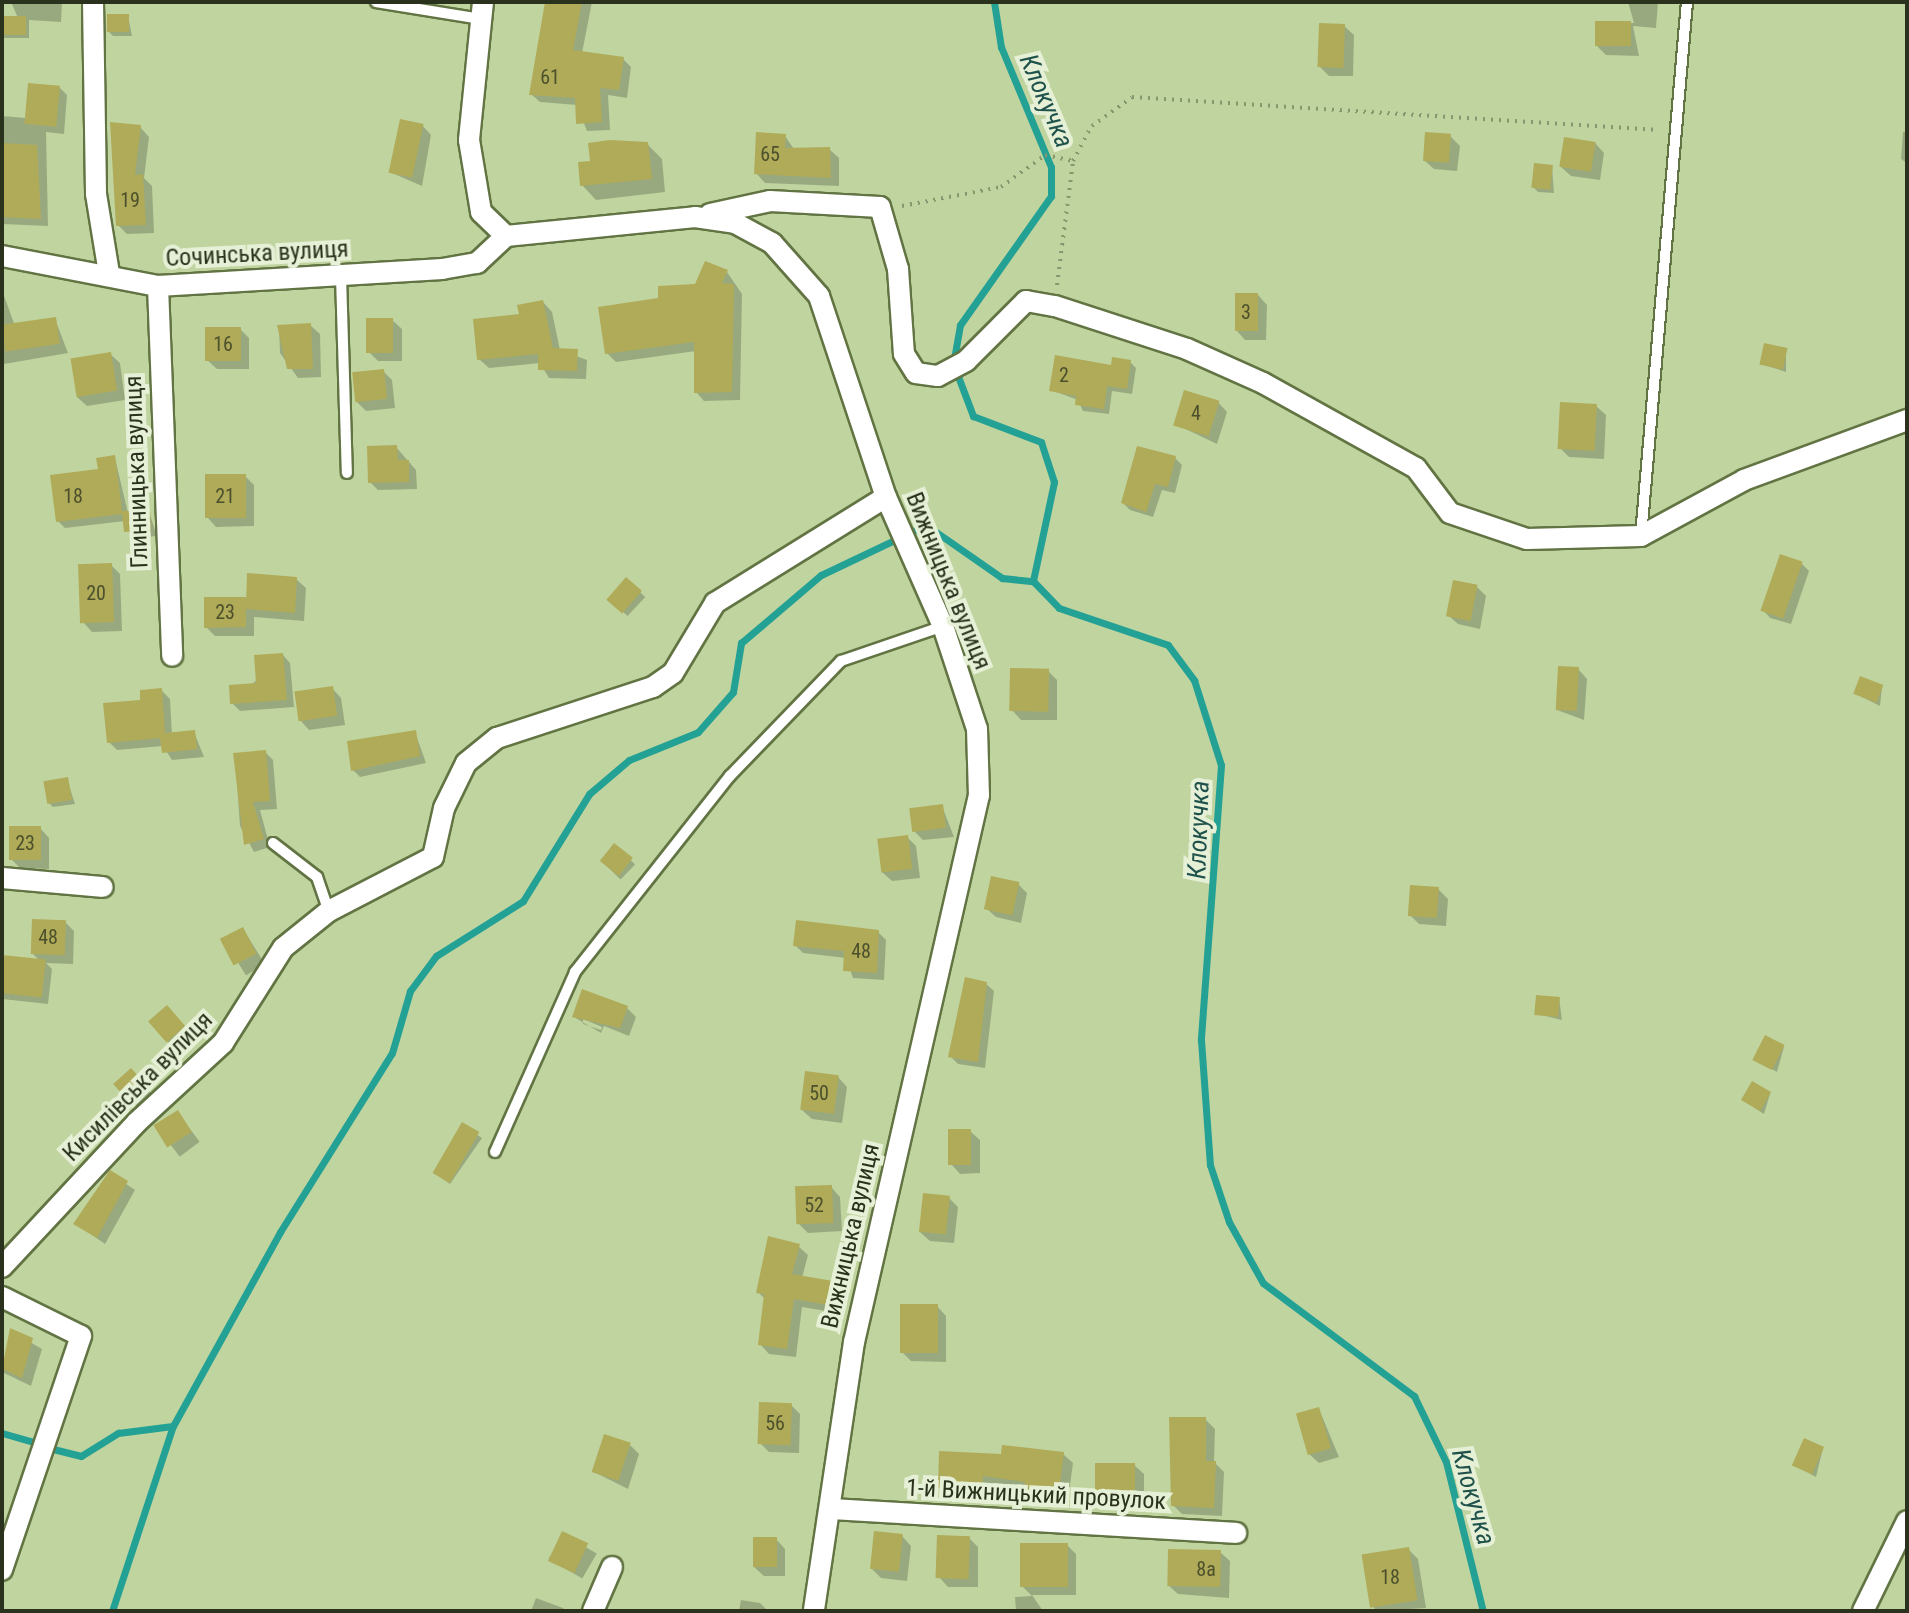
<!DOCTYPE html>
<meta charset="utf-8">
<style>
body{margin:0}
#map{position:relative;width:1909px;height:1613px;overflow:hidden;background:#c0d49f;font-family:"Roboto Condensed",sans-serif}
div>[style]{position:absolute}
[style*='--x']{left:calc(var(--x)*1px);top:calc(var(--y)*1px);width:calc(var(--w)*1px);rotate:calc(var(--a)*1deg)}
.shadow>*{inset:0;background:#0003;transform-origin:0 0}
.stream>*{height:7px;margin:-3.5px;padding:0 3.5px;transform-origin:3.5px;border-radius:3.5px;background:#23a195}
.building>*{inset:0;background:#b0ab58;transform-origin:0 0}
.path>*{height:4px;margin-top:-2px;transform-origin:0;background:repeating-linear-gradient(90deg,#87966d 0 2px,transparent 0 8px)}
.roads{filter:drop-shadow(2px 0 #627443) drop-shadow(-2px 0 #627443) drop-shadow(0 2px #627443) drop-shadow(0 -2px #627443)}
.service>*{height:10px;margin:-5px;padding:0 5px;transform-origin:5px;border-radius:5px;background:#fff}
.minor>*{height:20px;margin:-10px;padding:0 10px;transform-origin:10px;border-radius:10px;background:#fff}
span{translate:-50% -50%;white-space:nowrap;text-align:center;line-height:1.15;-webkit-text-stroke:8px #e6f0d6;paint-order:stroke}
.number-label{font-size:20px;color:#4c502c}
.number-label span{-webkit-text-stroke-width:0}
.street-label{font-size:24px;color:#2a321d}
.water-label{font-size:26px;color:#20524c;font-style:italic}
.frame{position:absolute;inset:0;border:4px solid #2a321d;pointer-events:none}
</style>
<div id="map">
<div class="shadow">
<i style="clip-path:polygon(11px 2px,62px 2px,61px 22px,29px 20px,29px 38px,2px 38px,2px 18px,18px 18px)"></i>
<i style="clip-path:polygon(548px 2px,592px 2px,582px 53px,623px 59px,631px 67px,627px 98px,608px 95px,610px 130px,587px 131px,577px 105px,540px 102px,531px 94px)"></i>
<i style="clip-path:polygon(1628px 2px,1658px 2px,1656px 28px,1633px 26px,1639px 56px,1606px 55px,1597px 46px,1597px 23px,1634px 23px)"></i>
<i style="clip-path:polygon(128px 16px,132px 36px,113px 36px,109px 32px)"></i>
<i style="clip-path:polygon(1344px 26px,1354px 35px,1353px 76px,1329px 76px,1320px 67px)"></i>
<i style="clip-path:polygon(59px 87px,67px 95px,64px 134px,46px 132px,48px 226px,2px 224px,2px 116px,26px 118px)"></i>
<i style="clip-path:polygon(422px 125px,431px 135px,422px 186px,392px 173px)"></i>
<i style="clip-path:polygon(140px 127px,149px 137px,144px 178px,152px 186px,154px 233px,127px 234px,118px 225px)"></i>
<i style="clip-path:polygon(1903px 132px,1907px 132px,1907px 163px,1901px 159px)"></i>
<i style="clip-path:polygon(785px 136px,794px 149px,829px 149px,839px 158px,839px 186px,765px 183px,756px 173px)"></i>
<i style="clip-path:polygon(1450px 136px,1460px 146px,1457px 171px,1434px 169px,1424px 160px)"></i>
<i style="clip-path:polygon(1595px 143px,1604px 153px,1600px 180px,1571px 176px,1561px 167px)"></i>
<i style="clip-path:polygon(647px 144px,662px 159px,665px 192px,596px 200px,582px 185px)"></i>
<i style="clip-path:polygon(1552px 167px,1554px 193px,1538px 192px,1534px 188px)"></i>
<i style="clip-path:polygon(727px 272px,742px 294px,740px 400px,704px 401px,696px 392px,696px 351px,616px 362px,607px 353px,660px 300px)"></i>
<i style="clip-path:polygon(2px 290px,15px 326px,55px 319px,68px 353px,4px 364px)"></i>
<i style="clip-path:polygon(1258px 295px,1267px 305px,1266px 340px,1245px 340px,1236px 330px)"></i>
<i style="clip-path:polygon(543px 302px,552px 312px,560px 350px,587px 360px,586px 379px,549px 378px,540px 363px,489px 368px,479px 359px)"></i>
<i style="clip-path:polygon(392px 320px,402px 329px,402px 361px,378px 361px,369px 352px)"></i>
<i style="clip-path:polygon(310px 325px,320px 334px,321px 377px,298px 378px,280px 353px,279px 326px)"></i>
<i style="clip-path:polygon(240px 329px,249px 338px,249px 369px,217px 369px,207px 360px)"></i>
<i style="clip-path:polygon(1786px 350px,1786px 372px,1761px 364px)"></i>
<i style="clip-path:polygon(110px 354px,120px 363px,125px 400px,87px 406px,77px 397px)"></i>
<i style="clip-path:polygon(1130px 362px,1136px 368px,1132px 394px,1112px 391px,1109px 414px,1083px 411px,1078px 400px,1051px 390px)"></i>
<i style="clip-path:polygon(383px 371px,392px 380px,395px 408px,366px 411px,357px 402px)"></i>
<i style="clip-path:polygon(1218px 402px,1227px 412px,1217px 444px,1175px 424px)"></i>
<i style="clip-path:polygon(1596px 406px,1606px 415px,1604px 459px,1569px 457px,1560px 448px)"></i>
<i style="clip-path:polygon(396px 447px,416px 470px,417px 489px,378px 490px,370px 482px)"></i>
<i style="clip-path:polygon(115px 458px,128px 513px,149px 512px,157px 536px,132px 538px,125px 521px,65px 528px,58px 521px)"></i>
<i style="clip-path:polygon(1175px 458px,1182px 465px,1175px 493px,1162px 490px,1153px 517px,1130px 510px,1123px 503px)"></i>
<i style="clip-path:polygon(245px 476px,254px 485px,254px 526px,216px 527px,207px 517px)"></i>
<i style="clip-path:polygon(1802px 564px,1809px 571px,1791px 624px,1770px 618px,1764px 611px)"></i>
<i style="clip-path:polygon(111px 565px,120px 574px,122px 631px,92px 632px,83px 622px)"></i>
<i style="clip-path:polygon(296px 579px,306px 588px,304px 621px,254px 617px,254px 636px,215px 636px,206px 627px,245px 599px)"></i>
<i style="left:627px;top:580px;width:25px;height:26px;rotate:43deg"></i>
<i style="clip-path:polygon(1477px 587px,1486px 596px,1480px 629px,1458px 624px,1448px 615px)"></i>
<i style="clip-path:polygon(283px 655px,290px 663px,294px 707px,240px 711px,232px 703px)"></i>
<i style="clip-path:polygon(1578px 669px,1587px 679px,1584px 720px,1557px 710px)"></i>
<i style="clip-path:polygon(1048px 671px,1057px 680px,1057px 720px,1021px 720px,1012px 710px)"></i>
<i style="clip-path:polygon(1882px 687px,1880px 706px,1856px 694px)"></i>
<i style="clip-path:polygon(332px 688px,341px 698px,345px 725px,309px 730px,300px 720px)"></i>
<i style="clip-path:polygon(162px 691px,170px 699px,172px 735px,194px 732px,204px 757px,172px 760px,163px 746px,117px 750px,109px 742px)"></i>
<i style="clip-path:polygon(415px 732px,426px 763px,360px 777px,353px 770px)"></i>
<i style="clip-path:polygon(265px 752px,273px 760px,277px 809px,260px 810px,270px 847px,254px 852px,240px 826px,235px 755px)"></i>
<i style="clip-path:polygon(67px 779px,75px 804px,53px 807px,49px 803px)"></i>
<i style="clip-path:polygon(942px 806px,954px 837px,923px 840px,914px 831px)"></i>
<i style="clip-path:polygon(40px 828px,49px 838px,49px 869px,20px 868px,11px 859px)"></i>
<i style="clip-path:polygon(907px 837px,916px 846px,920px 878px,892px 881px,882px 872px)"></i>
<i style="left:615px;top:845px;width:28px;height:21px;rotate:44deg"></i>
<i style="clip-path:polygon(1018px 884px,1027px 893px,1021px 923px,996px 917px,986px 908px)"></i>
<i style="clip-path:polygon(1438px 889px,1448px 899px,1446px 926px,1419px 924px,1410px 915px)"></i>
<i style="clip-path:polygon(65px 922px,74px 931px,73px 964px,46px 963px,52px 969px,48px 1004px,2px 999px,2px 957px,40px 961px,33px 954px)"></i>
<i style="left:243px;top:929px;width:41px;height:22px;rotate:58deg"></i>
<i style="clip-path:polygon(878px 932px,886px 940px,884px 980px,853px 978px,846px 958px,803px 953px,795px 945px)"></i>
<i style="clip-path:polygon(986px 984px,994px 991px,985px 1068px,958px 1064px,950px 1056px)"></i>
<i style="clip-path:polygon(1559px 998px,1562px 1020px,1537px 1014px)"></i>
<i style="clip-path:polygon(evenodd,627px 1008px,636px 1017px,629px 1036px,604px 1026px,601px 1033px,574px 1017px,627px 1008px,583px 1019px,602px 1027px,601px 1030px,583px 1024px,583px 1019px)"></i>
<i style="clip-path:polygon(176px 1016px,192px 1037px,176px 1050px,167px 1041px)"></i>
<i style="clip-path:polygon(1784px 1047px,1777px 1072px,1754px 1059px)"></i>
<i style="left:131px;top:1071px;width:30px;height:20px;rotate:48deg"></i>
<i style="clip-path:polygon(838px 1077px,847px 1087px,842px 1123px,812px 1119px,802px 1110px)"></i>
<i style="clip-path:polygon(1770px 1094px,1764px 1114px,1747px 1103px)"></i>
<i style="left:178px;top:1113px;width:36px;height:25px;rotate:53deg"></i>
<i style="clip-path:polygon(462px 1125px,482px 1138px,450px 1184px,436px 1174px)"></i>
<i style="clip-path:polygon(970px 1131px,980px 1140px,980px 1173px,960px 1174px,951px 1164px)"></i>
<i style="clip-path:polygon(110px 1173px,135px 1190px,105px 1244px,76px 1224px)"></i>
<i style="clip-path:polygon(831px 1187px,840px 1197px,842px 1231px,808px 1233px,798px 1223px)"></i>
<i style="clip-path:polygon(949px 1198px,958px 1207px,954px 1243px,930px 1241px,920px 1232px)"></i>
<i style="clip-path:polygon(798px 1246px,808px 1255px,802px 1278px,841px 1292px,838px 1313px,802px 1307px,796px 1357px,769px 1354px,760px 1344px,766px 1300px,758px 1292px)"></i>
<i style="clip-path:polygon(937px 1306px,946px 1316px,946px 1362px,911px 1361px,902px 1352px)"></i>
<i style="clip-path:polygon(11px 1331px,42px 1349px,31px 1386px,2px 1372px)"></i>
<i style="clip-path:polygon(791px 1405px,800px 1414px,799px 1453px,769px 1452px,760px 1443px)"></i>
<i style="clip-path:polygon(1319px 1409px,1339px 1457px,1319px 1463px,1309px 1454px)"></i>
<i style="clip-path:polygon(1205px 1419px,1215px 1429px,1214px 1462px,1224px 1472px,1222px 1516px,1182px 1514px,1173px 1505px)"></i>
<i style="clip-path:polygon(630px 1445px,639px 1454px,628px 1489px,594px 1472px)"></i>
<i style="clip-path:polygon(1823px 1448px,1816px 1477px,1794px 1465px)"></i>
<i style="clip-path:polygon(1063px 1454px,1073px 1463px,1067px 1507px,1034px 1503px,1026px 1489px,991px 1484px,990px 1500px,949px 1497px,940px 1488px,1003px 1456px)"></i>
<i style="clip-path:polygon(1134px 1465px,1144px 1474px,1144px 1507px,1106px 1507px,1096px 1498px)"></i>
<i style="left:563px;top:1534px;width:39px;height:29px;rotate:30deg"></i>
<i style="clip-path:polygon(902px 1536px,911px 1546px,907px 1581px,881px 1578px,871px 1568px)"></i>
<i style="clip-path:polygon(969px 1538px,978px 1547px,978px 1587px,948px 1587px,939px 1577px)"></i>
<i style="clip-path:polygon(776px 1539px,785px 1549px,785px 1576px,764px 1576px,754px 1567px)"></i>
<i style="clip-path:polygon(1067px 1545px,1076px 1554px,1076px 1595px,1032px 1595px,1043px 1611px,1016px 1611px,1015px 1597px,1032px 1596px,1022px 1586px)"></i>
<i style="clip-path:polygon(1408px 1549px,1418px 1559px,1426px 1608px,1377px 1611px,1372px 1606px)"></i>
<i style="clip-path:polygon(1220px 1552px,1230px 1561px,1229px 1598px,1178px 1594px,1168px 1585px)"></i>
<i style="clip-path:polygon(536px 1598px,563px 1608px,565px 1611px,531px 1611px)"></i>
<i style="clip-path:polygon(741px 1600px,760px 1603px,768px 1611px,739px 1611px)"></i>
</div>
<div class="stream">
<i style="--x:994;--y:2;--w:46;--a:81.2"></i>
<i style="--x:1001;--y:47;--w:130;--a:67.4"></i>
<i style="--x:1051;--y:167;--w:29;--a:90"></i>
<i style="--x:1051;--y:196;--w:158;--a:125.2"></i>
<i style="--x:960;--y:325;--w:39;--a:100"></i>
<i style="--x:953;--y:363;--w:57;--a:69.3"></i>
<i style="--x:973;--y:416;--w:73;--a:20.9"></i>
<i style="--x:1041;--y:442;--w:42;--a:72"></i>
<i style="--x:1054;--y:482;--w:101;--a:102"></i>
<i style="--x:1033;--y:581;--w:37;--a:46"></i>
<i style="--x:1059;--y:608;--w:115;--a:18.7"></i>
<i style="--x:1168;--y:645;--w:44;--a:53.4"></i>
<i style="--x:1194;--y:680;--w:89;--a:72.4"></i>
<i style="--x:1221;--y:765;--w:276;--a:94.2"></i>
<i style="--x:1201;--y:1040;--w:125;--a:85.9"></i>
<i style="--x:1210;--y:1165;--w:60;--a:71.6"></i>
<i style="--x:1229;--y:1222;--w:70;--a:60.9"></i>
<i style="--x:1263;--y:1283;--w:189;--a:36.8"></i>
<i style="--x:1414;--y:1396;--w:73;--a:64.1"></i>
<i style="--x:1446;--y:1462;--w:154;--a:76.1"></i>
<i style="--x:2;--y:1433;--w:37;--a:16"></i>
<i style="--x:53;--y:1449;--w:29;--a:14"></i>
<i style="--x:81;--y:1456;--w:44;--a:-31.9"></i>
<i style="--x:118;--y:1433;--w:55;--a:-7.3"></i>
<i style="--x:112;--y:1611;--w:195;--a:-71.8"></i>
<i style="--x:173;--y:1426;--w:222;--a:-61.1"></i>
<i style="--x:280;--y:1232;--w:211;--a:-58"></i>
<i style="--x:392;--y:1053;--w:65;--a:-73.8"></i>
<i style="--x:410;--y:991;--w:44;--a:-53.4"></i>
<i style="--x:436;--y:956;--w:103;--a:-32.3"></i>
<i style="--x:523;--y:901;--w:126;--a:-58.3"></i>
<i style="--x:589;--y:794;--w:52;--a:-40.4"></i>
<i style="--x:629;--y:760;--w:74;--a:-22.1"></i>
<i style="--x:698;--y:732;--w:53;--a:-48.8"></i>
<i style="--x:733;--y:692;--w:50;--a:-80.7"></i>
<i style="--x:741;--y:643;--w:105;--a:-40.4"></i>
<i style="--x:821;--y:575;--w:116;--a:-25.5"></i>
<i style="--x:926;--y:525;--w:93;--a:34.9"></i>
<i style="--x:1002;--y:578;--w:31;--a:6"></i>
</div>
<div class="building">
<i style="clip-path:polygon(545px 2px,582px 2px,573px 50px,624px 57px,619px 90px,600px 88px,602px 122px,576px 124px,575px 98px,529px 95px)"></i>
<i style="left:107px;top:14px;width:22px;height:18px"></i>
<i style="left:2px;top:16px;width:24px;height:19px"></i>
<i style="left:1595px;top:21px;width:36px;height:25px"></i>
<i style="left:1319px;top:23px;width:26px;height:44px;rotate:2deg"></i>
<i style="left:28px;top:83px;width:32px;height:41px;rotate:5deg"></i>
<i style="left:400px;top:119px;width:24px;height:55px;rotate:12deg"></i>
<i style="clip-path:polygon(110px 122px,141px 125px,135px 175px,143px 174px,146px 225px,116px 226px)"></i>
<i style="clip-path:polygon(756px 132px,786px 134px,785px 148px,830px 147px,831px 178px,754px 174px)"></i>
<i style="left:1425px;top:132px;width:26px;height:29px;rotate:4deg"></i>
<i style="left:1564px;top:137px;width:32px;height:30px;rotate:9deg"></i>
<i style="clip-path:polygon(610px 140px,648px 142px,652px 179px,580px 186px,578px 162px,590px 161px,588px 143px)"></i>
<i style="clip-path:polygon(2px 143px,37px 145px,41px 219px,2px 217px)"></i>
<i style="left:1534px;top:163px;width:19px;height:25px;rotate:6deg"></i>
<i style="clip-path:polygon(705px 261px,728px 270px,722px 283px,734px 284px,732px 392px,694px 393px,694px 342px,605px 354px,598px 307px,658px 298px,658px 286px,695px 284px)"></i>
<i style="left:1235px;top:293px;width:23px;height:38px"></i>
<i style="clip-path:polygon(543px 300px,553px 348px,578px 349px,577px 371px,538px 370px,538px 354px,477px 360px,473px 319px,519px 314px,517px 305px)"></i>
<i style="left:56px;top:317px;width:27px;height:55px;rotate:82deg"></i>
<i style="left:366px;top:318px;width:27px;height:35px"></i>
<i style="clip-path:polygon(311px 323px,313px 369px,287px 369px,277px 325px)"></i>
<i style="left:205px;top:327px;width:36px;height:34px"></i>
<i style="left:1764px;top:343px;width:24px;height:22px;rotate:12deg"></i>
<i style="left:111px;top:352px;width:39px;height:41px;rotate:81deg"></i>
<i style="clip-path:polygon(1055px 355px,1111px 365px,1112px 357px,1131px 360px,1127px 389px,1107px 386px,1104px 409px,1075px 405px,1076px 396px,1049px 391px)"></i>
<i style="left:384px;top:369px;width:30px;height:32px;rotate:84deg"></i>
<i style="left:1184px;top:390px;width:37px;height:37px;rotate:17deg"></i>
<i style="left:1560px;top:402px;width:37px;height:47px;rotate:3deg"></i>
<i style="clip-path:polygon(397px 445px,398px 460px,409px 460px,409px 482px,368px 483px,367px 446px)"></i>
<i style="clip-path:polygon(1137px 446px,1176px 456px,1168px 487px,1155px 484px,1146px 512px,1121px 503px)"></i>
<i style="clip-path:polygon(115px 455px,122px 511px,150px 510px,151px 530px,124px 532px,122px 514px,56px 522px,50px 475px,98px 469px,96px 458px)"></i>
<i style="left:205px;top:474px;width:41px;height:44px"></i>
<i style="left:1780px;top:554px;width:24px;height:60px;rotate:19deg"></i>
<i style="left:112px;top:563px;width:59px;height:34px;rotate:88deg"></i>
<i style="clip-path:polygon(247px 573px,297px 577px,295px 613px,246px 609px,246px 627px,204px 628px,204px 597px,246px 597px,246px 606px)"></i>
<i style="left:626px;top:577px;width:21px;height:30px;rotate:41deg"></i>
<i style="left:1453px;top:580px;width:25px;height:37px;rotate:11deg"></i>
<i style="clip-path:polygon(283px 653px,287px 700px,230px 704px,229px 685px,256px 683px,254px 655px)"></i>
<i style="left:1558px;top:666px;width:21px;height:44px;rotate:3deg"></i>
<i style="left:1010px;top:668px;width:39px;height:43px;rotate:1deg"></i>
<i style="left:1860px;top:676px;width:25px;height:19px;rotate:21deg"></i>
<i style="left:333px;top:686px;width:30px;height:39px;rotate:82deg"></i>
<i style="clip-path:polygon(162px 688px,165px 733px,195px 730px,197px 749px,162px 753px,160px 738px,107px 743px,103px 703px,140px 700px,140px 690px)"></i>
<i style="clip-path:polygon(416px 730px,420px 756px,351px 771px,347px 741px)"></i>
<i style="clip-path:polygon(266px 750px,270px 801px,253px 802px,264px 839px,244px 845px,233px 753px)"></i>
<i style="left:68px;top:777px;width:23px;height:25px;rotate:80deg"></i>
<i style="left:943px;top:804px;width:24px;height:34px;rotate:83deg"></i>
<i style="left:9px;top:826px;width:32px;height:34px"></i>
<i style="left:908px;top:835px;width:34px;height:31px;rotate:83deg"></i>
<i style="left:614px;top:843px;width:24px;height:23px;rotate:38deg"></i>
<i style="left:991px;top:876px;width:29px;height:34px;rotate:12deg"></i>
<i style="left:1410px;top:885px;width:29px;height:31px;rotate:4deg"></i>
<i style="left:32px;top:919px;width:34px;height:35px;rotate:2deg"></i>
<i style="clip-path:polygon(796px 920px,879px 930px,877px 973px,843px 971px,844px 951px,793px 946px)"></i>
<i style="left:243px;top:927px;width:30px;height:26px;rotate:63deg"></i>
<i style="left:2px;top:955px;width:44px;height:38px;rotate:6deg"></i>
<i style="clip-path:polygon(965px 977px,987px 982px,978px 1062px,948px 1057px)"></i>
<i style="clip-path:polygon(582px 989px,628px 1006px,620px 1028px,572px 1017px)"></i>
<i style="left:1536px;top:995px;width:24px;height:20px;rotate:5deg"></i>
<i style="left:167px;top:1005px;width:28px;height:25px;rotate:49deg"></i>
<i style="left:1765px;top:1035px;width:22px;height:28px;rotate:27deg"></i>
<i style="left:131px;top:1068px;width:27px;height:24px;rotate:48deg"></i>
<i style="left:805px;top:1071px;width:34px;height:39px;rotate:7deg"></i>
<i style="left:1752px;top:1081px;width:22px;height:22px;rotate:30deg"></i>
<i style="left:178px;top:1110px;width:26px;height:29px;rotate:58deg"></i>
<i style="left:462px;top:1122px;width:20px;height:59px;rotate:30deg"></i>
<i style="left:948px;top:1129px;width:23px;height:36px"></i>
<i style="clip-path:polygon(110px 1170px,128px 1181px,97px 1238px,73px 1224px)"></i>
<i style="left:832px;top:1185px;width:38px;height:37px;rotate:88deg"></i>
<i style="left:923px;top:1193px;width:27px;height:39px;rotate:6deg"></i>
<i style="clip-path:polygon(768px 1236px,800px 1244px,792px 1274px,833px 1281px,829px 1305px,794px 1299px,787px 1349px,758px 1345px,764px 1294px,756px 1293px)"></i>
<i style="left:900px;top:1304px;width:38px;height:49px"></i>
<i style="clip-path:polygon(10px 1328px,33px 1338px,22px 1378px,2px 1369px)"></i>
<i style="left:759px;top:1402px;width:33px;height:42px;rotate:2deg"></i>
<i style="left:1319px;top:1407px;width:43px;height:24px;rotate:74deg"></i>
<i style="clip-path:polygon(1169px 1417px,1206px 1417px,1206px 1461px,1216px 1461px,1214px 1508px,1171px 1506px)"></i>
<i style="left:604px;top:1434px;width:28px;height:40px;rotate:18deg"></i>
<i style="left:1804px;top:1438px;width:22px;height:30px;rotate:24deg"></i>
<i style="clip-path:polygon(1002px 1445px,1064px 1452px,1058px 1499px,1023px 1495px,1025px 1482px,983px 1476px,982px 1492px,938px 1488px,939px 1451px,1001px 1454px)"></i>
<i style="left:1095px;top:1463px;width:40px;height:35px"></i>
<i style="left:562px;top:1531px;width:29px;height:33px;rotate:25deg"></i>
<i style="left:874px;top:1531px;width:29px;height:38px;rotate:6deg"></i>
<i style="left:937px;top:1535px;width:33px;height:43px;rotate:2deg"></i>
<i style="left:753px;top:1537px;width:24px;height:30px"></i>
<i style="left:1020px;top:1543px;width:48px;height:44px"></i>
<i style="left:1409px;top:1547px;width:54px;height:48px;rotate:81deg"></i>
<i style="left:1168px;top:1549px;width:53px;height:37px;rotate:1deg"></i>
</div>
<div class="path">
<i style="--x:902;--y:206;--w:101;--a:-10.9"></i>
<i style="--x:1001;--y:187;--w:54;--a:-36"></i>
<i style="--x:1045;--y:155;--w:29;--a:12"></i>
<i style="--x:1057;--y:285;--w:125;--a:-82.6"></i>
<i style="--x:1073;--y:161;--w:40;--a:-62"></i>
<i style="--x:1092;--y:126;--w:49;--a:-35.9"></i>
<i style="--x:1132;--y:97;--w:528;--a:3.58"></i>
</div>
<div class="roads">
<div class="service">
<i style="--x:376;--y:2;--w:106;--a:9.2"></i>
<i style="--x:341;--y:276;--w:197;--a:88.3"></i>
<i style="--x:1641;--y:536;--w:536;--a:-85.08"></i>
<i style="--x:273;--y:843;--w:56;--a:37.7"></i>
<i style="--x:317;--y:877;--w:36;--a:71"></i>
<i style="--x:495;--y:1152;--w:197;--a:-66"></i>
<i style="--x:575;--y:972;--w:250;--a:-51.7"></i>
<i style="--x:730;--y:776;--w:160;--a:-46"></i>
<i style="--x:841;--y:661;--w:108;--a:-18.9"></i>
</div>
<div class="minor">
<i style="--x:93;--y:2;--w:192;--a:89.1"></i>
<i style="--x:96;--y:194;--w:80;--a:80.7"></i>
<i style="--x:483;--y:2;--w:139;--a:95.8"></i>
<i style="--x:469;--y:140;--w:73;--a:80.5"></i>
<i style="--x:481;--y:212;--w:35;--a:44"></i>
<i style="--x:506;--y:236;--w:190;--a:-5.7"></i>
<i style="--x:695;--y:217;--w:40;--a:8.5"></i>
<i style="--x:735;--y:223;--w:42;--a:28.4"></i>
<i style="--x:772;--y:243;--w:71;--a:48.4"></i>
<i style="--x:819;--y:296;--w:212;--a:71.6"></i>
<i style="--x:886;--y:497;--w:141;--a:66.2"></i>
<i style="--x:943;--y:626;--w:108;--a:71.7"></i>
<i style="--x:977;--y:729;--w:66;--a:88.3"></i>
<i style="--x:979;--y:795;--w:561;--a:102.87"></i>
<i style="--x:854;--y:1342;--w:272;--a:98.5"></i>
<i style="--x:710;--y:214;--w:61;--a:-12.2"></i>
<i style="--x:770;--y:201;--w:110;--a:3.1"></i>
<i style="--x:880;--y:207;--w:65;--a:73.8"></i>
<i style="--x:898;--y:269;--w:85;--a:86"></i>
<i style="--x:904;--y:354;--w:22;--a:58"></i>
<i style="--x:916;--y:373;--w:22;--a:8"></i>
<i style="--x:938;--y:376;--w:32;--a:-28"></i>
<i style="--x:966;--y:361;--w:85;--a:-45"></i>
<i style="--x:1026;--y:301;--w:29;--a:10"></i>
<i style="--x:1055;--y:306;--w:139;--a:18"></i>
<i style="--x:1187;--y:349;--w:83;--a:24.1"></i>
<i style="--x:1263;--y:383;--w:175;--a:29.1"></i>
<i style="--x:1416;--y:468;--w:56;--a:52.9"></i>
<i style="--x:1450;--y:513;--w:81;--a:18.7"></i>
<i style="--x:1527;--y:539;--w:114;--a:-1.5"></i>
<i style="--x:1641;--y:536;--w:117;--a:-28.5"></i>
<i style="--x:1744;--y:480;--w:174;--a:-20.2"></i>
<i style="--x:2;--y:256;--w:159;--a:10.9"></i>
<i style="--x:158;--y:286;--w:285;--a:-3.4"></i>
<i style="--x:442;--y:269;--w:36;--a:-10"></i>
<i style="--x:477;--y:263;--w:40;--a:-43"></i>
<i style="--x:158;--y:286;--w:370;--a:87.8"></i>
<i style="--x:2;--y:878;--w:101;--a:5.1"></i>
<i style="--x:2;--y:1267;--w:198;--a:-47"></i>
<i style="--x:137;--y:1122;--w:117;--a:-42.6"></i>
<i style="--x:223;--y:1043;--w:112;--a:-57.7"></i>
<i style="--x:283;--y:948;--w:59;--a:-38.8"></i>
<i style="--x:329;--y:911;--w:117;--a:-27.4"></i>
<i style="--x:433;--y:857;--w:50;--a:-77.3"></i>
<i style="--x:444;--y:808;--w:50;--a:-63.9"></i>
<i style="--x:466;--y:763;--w:40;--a:-39"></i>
<i style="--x:497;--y:738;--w:164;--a:-18.1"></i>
<i style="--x:653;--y:687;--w:24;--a:-35"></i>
<i style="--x:673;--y:673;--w:82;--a:-59"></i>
<i style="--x:715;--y:603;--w:201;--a:-31.8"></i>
<i style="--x:2;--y:1297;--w:88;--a:26.3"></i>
<i style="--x:81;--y:1336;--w:247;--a:108.7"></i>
<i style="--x:833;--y:1509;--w:404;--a:3.4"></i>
<i style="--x:593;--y:1611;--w:48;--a:-66.6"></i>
<i style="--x:1863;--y:1611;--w:100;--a:-63.9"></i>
</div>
</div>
<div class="number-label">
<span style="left:550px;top:77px">61</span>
<span style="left:770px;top:154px">65</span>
<span style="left:130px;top:200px">19</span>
<span style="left:1246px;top:312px">3</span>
<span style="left:223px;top:344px">16</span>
<span style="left:1064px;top:375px">2</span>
<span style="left:1196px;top:413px">4</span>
<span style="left:73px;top:496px">18</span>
<span style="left:225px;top:496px">21</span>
<span style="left:96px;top:593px">20</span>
<span style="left:225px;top:612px">23</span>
<span style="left:25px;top:843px">23</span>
<span style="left:48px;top:937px">48</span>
<span style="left:861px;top:951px">48</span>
<span style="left:819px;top:1093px">50</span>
<span style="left:814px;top:1205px">52</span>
<span style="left:775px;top:1423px">56</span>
<span style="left:1206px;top:1569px">8а</span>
<span style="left:1390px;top:1577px">18</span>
</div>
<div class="street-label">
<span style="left:257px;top:254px;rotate:-3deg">Сочинська вулиця</span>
<span style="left:137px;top:472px;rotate:-92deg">Глинницька вулиця</span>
<span style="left:948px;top:581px;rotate:68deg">Вижницька вулиця</span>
<span style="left:138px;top:1087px;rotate:-45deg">Кисилівська вулиця</span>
<span style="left:851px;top:1236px;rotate:-77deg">Вижницька вулиця</span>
<span style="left:1036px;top:1495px;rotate:3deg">1-й Вижницький провулок</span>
</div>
<div class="water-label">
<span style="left:1046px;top:101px;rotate:67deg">Клокучка</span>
<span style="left:1199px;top:830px;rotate:-88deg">Клокучка</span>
<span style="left:1473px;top:1497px;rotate:74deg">Клокучка</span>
</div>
<div class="frame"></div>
</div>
